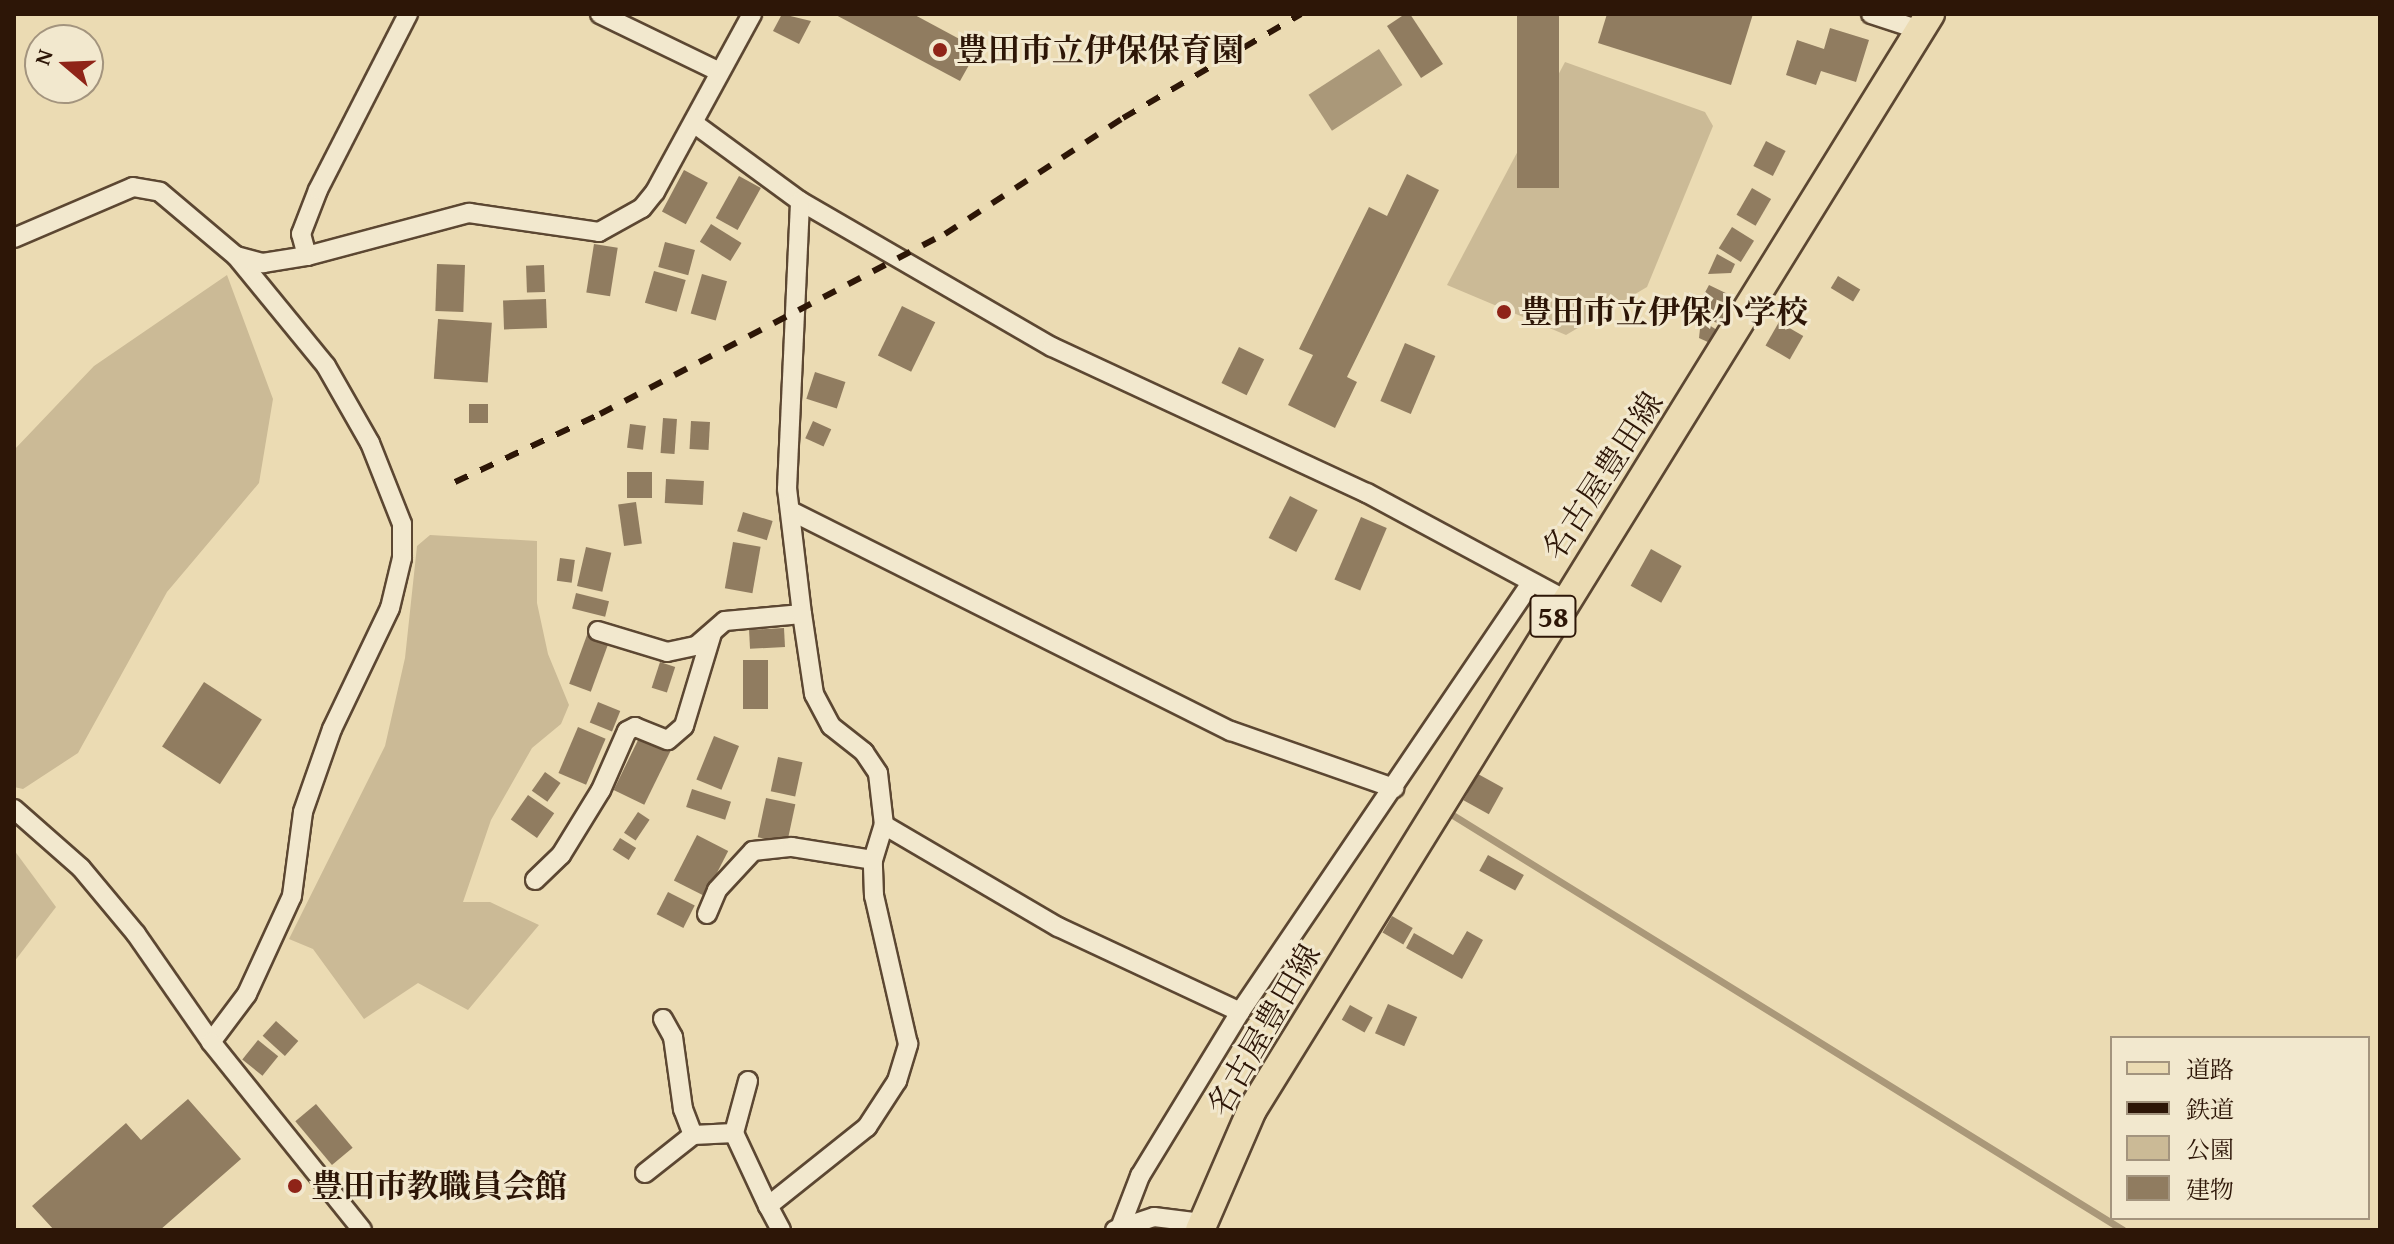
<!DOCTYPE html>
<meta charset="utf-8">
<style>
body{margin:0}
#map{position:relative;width:2394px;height:1244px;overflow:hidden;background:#ebdbb3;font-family:"Gentium Book Plus","Noto Serif JP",serif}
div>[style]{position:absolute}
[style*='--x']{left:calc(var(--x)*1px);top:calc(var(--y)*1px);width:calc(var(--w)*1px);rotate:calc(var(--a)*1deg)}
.green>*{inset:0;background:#cbba96}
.water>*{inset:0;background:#aa9879;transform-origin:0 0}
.stream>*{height:7px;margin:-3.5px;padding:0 3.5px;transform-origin:3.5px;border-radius:3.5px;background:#aa9879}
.building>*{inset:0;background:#907c60;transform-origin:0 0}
.roads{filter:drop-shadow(2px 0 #5c4732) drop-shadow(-2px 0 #5c4732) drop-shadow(0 2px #5c4732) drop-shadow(0 -2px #5c4732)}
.street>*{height:18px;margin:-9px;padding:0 9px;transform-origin:9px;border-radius:9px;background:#f2e8ce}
.primary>*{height:28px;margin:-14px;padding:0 14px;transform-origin:14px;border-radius:14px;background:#ebdbb3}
.rail>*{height:6px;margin-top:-3px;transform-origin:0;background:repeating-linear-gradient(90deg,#2d1607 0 14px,transparent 0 28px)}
.dots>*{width:22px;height:22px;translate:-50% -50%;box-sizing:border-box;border:4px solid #f2e8ce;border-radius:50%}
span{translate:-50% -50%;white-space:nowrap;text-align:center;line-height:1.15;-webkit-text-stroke:6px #f2e8ce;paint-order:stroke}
.shield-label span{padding:2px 6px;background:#f2e8ce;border:2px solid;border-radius:6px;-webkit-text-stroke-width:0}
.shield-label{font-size:30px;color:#2d1607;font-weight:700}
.poi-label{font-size:32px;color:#2d1607;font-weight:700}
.left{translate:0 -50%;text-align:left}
.street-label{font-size:32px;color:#2d1607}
.frame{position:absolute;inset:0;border:16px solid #2d1607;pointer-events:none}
.legend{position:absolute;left:2110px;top:1036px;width:260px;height:184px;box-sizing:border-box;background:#f2e8ce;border:2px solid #a3947e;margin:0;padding:10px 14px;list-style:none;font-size:24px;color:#2d1607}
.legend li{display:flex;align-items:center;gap:16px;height:40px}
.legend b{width:40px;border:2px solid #a3947e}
.north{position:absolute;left:24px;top:24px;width:80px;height:80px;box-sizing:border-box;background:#f2e8ce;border:2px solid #a3947e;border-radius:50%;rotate:289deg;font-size:22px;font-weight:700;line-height:32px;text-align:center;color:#2d1607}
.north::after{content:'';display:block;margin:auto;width:28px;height:36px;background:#8f2418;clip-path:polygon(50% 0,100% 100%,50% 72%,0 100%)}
</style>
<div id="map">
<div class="green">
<i style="clip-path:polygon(1565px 62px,1705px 112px,1713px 126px,1647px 287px,1566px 335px,1447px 285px)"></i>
<i style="clip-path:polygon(227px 275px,273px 399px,259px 483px,167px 592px,78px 753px,23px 789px,14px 787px,14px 450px,94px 366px)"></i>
<i style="clip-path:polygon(430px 535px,537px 541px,537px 603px,548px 654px,569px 705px,561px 724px,532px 748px,491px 820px,463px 902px,490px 902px,539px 925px,468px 1010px,418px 983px,364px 1019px,313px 949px,289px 939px,385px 746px,405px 658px,417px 546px)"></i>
<i style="clip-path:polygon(14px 850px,56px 907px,14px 962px)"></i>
</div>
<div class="water">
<i style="left:1379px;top:49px;width:43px;height:84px;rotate:57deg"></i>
</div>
<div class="stream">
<i style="--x:1451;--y:814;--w:790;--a:31.76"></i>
</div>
<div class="building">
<i style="clip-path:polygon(782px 14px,811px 21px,799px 44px,773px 31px)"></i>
<i style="clip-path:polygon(834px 14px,913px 14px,978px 49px,960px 81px)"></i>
<i style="clip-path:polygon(1405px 14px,1410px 14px,1443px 64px,1421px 78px,1387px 26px)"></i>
<i style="left:1517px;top:14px;width:42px;height:174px"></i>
<i style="clip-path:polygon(1607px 14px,1753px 14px,1731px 85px,1598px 43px)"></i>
<i style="clip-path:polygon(1830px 28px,1869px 40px,1856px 82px,1821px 71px,1816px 85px,1786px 75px,1797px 40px,1824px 49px)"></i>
<i style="left:1766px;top:141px;width:22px;height:28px;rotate:27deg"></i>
<i style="left:684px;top:170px;width:27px;height:47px;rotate:28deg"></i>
<i style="clip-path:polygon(1407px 174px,1439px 190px,1347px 377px,1357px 382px,1335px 428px,1288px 405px,1313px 355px,1299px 349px,1369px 207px,1387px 216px)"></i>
<i style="left:739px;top:176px;width:25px;height:48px;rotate:29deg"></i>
<i style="left:1752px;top:188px;width:22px;height:31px;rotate:30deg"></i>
<i style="left:711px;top:224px;width:36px;height:21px;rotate:32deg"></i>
<i style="left:1732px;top:227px;width:26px;height:25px;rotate:32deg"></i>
<i style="left:665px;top:242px;width:31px;height:26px;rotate:15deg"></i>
<i style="left:594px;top:244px;width:24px;height:49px;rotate:9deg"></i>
<i style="clip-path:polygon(1717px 254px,1735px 264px,1731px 273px,1708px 274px)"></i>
<i style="left:437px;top:264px;width:28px;height:47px;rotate:2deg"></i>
<i style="left:544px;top:265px;width:27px;height:18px;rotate:88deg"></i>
<i style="left:654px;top:271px;width:33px;height:33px;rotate:16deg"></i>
<i style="left:702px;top:274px;width:26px;height:41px;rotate:16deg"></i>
<i style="left:1838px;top:276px;width:26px;height:14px;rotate:31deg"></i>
<i style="clip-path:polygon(1709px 285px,1734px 297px,1719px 324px,1703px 316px,1710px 302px,1702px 298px)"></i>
<i style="left:546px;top:299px;width:29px;height:43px;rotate:88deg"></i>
<i style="left:902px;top:306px;width:37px;height:55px;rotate:26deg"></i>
<i style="left:438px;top:319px;width:54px;height:60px;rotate:4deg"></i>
<i style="clip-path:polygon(1701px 320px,1717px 330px,1710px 343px,1699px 338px)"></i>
<i style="left:1779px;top:322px;width:28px;height:27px;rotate:30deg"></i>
<i style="left:1405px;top:343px;width:33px;height:63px;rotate:23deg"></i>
<i style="left:1239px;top:347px;width:28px;height:40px;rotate:26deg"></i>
<i style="left:815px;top:372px;width:32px;height:28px;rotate:18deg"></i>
<i style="left:488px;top:404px;width:19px;height:19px;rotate:90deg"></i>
<i style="left:663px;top:418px;width:14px;height:35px;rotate:4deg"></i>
<i style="left:691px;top:421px;width:19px;height:28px;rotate:3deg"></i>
<i style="left:813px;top:421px;width:20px;height:19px;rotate:24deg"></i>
<i style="left:630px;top:424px;width:16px;height:24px;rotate:7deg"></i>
<i style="left:627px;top:472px;width:25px;height:26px"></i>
<i style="left:666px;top:479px;width:38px;height:24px;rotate:3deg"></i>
<i style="left:1290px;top:496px;width:31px;height:47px;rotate:27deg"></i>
<i style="left:636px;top:502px;width:42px;height:18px;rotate:82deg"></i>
<i style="left:743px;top:512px;width:31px;height:20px;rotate:17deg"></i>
<i style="left:1361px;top:517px;width:28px;height:68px;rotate:23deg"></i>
<i style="left:733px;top:542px;width:28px;height:47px;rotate:10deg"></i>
<i style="left:586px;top:547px;width:26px;height:40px;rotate:13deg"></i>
<i style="left:1651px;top:549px;width:35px;height:42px;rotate:29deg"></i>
<i style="left:560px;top:558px;width:15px;height:23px;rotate:8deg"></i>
<i style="left:576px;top:593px;width:34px;height:16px;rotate:14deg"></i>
<i style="left:784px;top:628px;width:19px;height:35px;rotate:87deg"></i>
<i style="left:587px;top:635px;width:23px;height:52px;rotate:20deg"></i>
<i style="left:743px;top:660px;width:25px;height:49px"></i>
<i style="left:660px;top:662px;width:16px;height:27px;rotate:18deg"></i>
<i style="left:204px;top:682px;width:69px;height:77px;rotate:33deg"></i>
<i style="left:598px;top:702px;width:24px;height:22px;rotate:22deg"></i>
<i style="left:578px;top:727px;width:30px;height:50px;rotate:23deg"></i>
<i style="left:640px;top:736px;width:34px;height:60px;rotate:26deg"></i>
<i style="left:714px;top:736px;width:27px;height:47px;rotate:22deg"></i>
<i style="left:778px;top:757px;width:25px;height:35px;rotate:12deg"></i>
<i style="left:545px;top:772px;width:19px;height:23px;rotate:35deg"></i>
<i style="left:1478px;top:774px;width:29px;height:30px;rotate:29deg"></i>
<i style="left:692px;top:789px;width:41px;height:19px;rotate:18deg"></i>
<i style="left:528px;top:795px;width:32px;height:30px;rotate:35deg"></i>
<i style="left:766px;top:798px;width:30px;height:40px;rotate:12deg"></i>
<i style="left:638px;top:812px;width:14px;height:25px;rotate:34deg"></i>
<i style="left:697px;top:835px;width:35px;height:51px;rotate:27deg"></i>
<i style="left:620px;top:838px;width:19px;height:14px;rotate:32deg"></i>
<i style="left:1488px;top:855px;width:41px;height:18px;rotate:29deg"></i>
<i style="left:668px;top:892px;width:30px;height:25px;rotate:27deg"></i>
<i style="left:1392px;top:916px;width:24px;height:19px;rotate:30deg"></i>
<i style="clip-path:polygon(1467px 931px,1483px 940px,1462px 979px,1406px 948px,1414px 933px,1453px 955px)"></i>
<i style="left:1388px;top:1004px;width:32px;height:32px;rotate:24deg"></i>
<i style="left:1350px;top:1005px;width:26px;height:17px;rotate:29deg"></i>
<i style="left:276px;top:1021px;width:30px;height:20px;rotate:42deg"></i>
<i style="left:258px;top:1040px;width:26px;height:25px;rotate:39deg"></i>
<i style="clip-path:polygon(188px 1099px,241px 1159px,160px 1230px,54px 1230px,32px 1206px,126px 1123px,141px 1140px)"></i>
<i style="left:316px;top:1104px;width:57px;height:27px;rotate:50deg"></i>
</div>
<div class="roads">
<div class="street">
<i style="--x:600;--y:14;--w:133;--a:25.8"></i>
<i style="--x:1871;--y:14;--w:52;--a:18.1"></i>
<i style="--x:695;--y:124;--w:130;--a:36.3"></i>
<i style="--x:800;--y:201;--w:291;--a:30.1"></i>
<i style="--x:1052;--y:347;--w:347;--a:24.9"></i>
<i style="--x:1367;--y:493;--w:224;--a:28.3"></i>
<i style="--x:14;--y:238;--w:129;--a:-23.2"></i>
<i style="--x:133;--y:187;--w:27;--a:10"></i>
<i style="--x:160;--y:192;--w:99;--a:40.1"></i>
<i style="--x:236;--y:256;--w:142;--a:50.7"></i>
<i style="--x:326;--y:366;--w:89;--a:60.3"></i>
<i style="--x:370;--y:443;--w:87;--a:68.4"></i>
<i style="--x:402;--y:524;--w:34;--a:90"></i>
<i style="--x:402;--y:558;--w:51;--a:103.5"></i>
<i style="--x:390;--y:608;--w:134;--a:115.6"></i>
<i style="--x:332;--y:729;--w:88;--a:109.3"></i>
<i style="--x:303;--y:812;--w:85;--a:97.5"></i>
<i style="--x:292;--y:896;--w:108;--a:114.7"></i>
<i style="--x:247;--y:994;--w:60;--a:126.9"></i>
<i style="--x:236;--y:256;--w:28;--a:15"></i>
<i style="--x:263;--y:263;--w:45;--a:-9"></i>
<i style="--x:307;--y:256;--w:168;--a:-14.9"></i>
<i style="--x:469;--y:213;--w:131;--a:8.3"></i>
<i style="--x:599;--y:232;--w:49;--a:-29.2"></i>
<i style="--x:642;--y:208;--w:21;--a:-51"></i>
<i style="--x:655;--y:192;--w:203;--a:-61.4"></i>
<i style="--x:307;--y:256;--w:23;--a:-105"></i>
<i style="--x:301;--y:234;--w:47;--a:-68.9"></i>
<i style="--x:318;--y:190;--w:198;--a:-62.9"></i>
<i style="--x:793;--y:512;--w:490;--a:26.6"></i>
<i style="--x:1231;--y:731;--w:173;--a:19.3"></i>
<i style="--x:598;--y:631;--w:72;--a:16.9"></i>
<i style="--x:667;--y:652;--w:30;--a:-12"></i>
<i style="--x:696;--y:646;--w:38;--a:-41"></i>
<i style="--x:725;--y:621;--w:77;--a:-5.2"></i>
<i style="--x:14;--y:809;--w:89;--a:41.4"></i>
<i style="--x:81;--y:868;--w:86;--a:50.2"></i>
<i style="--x:136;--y:934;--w:131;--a:55.2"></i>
<i style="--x:211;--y:1042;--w:241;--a:51.2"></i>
<i style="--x:884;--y:825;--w:202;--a:30.4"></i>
<i style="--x:1058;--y:927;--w:201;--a:25"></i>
<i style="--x:535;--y:880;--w:36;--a:-44"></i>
<i style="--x:561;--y:855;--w:76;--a:-58.4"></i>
<i style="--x:601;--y:790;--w:64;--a:-66.2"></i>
<i style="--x:627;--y:731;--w:9;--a:-27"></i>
<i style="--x:635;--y:727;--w:35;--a:22"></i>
<i style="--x:668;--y:740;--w:21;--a:-41"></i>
<i style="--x:684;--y:726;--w:97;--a:-73.2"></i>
<i style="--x:707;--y:914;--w:26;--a:-67"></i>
<i style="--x:717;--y:890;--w:53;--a:-47.3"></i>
<i style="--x:753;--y:851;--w:39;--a:-6"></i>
<i style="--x:792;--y:847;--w:82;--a:9.1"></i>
<i style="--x:663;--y:1019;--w:21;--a:61"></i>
<i style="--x:673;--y:1037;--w:73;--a:82.1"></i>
<i style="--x:683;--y:1109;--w:28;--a:69"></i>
<i style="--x:748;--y:1081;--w:54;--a:105.1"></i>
<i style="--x:734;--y:1133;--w:81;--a:65"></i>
<i style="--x:645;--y:1173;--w:61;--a:-38.4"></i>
<i style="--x:693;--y:1135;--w:41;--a:-2.8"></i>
<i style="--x:1120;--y:1228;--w:56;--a:-69"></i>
<i style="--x:1140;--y:1176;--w:192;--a:-58.6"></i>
<i style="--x:1240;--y:1012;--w:518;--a:-55.85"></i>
<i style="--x:781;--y:1230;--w:27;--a:-118"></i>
<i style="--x:768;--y:1206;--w:127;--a:-38.6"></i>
<i style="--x:867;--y:1127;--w:55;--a:-56.9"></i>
<i style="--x:897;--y:1081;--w:39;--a:-73"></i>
<i style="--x:908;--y:1044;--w:152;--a:-102.9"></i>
<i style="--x:874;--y:896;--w:36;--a:-92"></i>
<i style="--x:873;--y:860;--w:37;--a:-73"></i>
<i style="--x:884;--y:825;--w:52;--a:-96.6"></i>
<i style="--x:878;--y:773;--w:25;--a:-124"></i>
<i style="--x:864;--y:752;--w:42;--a:-141.8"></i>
<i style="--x:831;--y:726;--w:36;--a:-118"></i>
<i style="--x:814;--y:694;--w:81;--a:-98.5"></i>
<i style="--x:802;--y:614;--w:126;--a:-96.8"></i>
<i style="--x:787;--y:489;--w:288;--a:-87.4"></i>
<i style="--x:1115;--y:1230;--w:41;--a:-18.4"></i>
<i style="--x:1154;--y:1217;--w:48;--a:7.1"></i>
</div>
<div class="primary">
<i style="--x:1200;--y:1230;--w:131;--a:-66.6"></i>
<i style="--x:1252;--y:1110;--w:1289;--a:-58.26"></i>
</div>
</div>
<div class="rail">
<i style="--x:455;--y:482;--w:160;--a:-25.1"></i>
<i style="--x:600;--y:414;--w:389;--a:-27.6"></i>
<i style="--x:945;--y:234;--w:212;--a:-33.1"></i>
<i style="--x:1123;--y:118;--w:206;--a:-30.3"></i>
</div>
<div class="dots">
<i style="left:940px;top:50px;background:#8f2418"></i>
<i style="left:1504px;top:312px;background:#8f2418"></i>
<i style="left:295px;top:1186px;background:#8f2418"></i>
</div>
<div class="shield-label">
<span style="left:1553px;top:616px">58</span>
</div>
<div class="poi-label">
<span class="left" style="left:956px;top:50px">豊田市立伊保保育園</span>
<span class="left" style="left:1520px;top:312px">豊田市立伊保小学校</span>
<span class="left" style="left:311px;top:1186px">豊田市教職員会館</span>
</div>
<div class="street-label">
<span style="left:1603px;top:476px;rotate:-57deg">名古屋豊田線</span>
<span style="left:1264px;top:1030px;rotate:-60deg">名古屋豊田線</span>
</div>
<div class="frame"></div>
<ul class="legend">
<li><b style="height:10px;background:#ebdbb3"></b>道路</li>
<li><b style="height:10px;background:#2d1607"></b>鉄道</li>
<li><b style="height:22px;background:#cbba96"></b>公園</li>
<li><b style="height:22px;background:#907c60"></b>建物</li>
</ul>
<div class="north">N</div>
</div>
